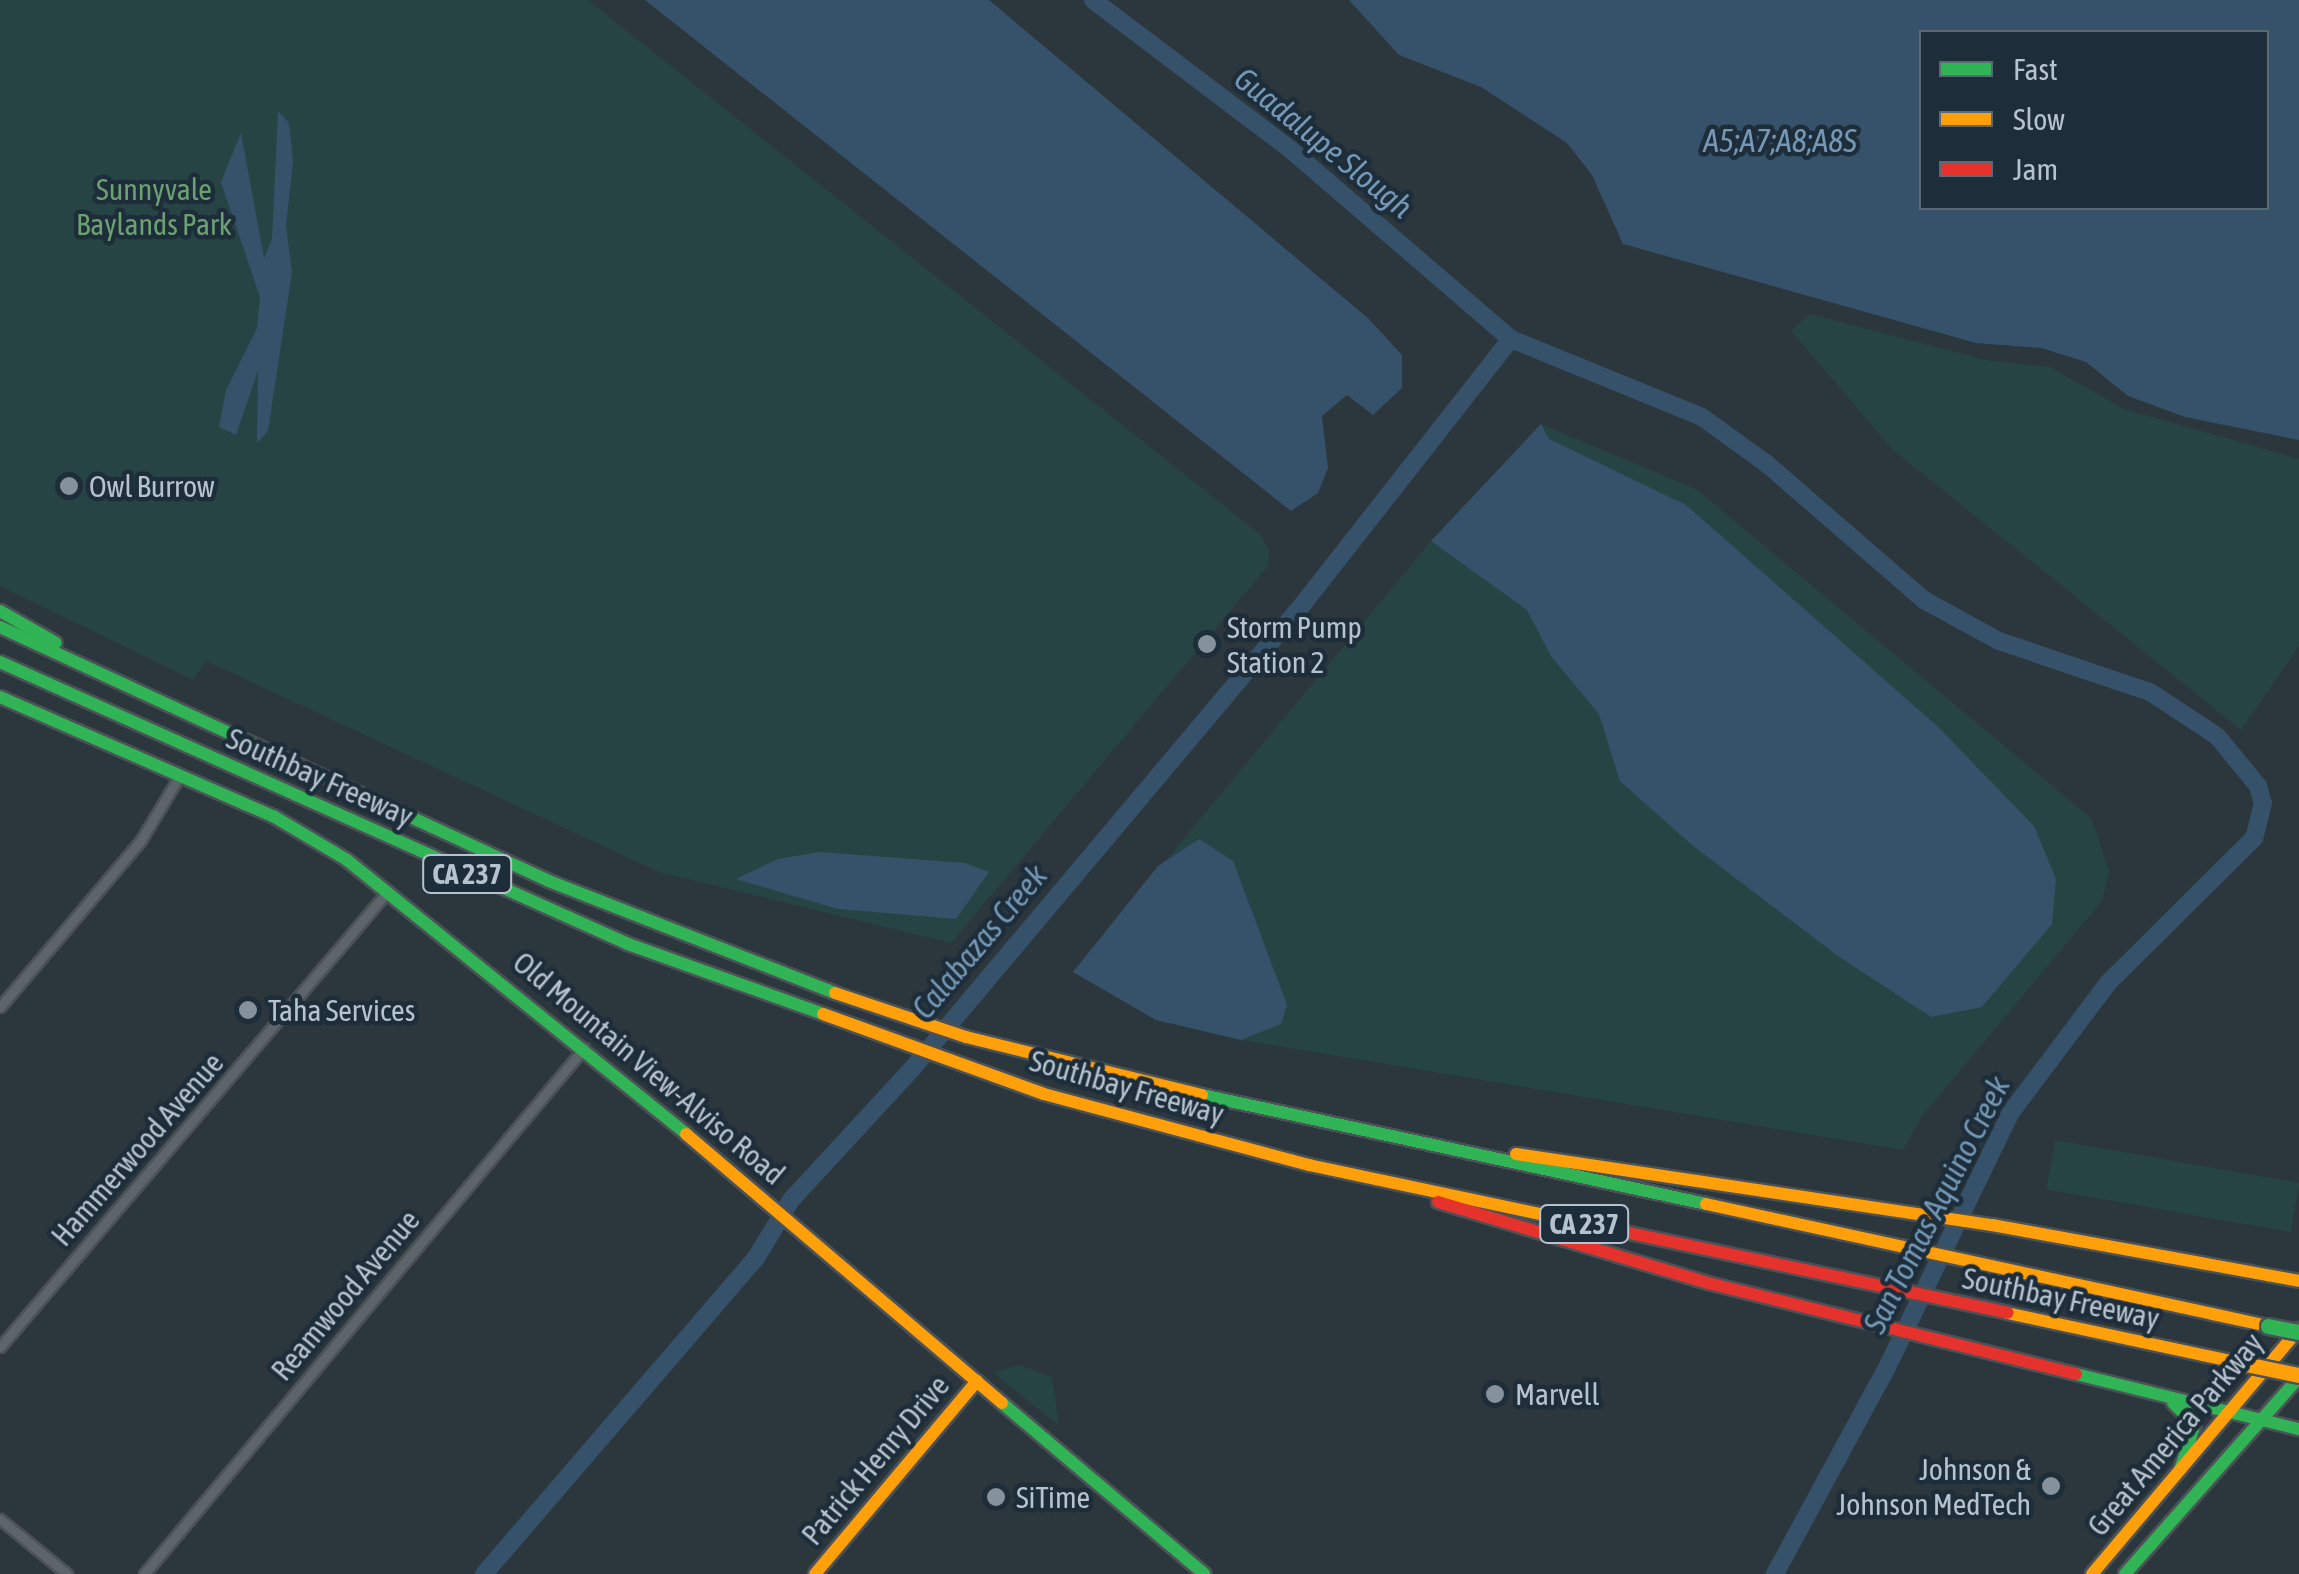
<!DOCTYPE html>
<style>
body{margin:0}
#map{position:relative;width:2299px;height:1574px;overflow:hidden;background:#2c363d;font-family:"Asap Condensed",sans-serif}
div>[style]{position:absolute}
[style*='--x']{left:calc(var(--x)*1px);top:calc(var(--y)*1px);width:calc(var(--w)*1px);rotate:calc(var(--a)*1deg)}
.green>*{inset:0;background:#274445;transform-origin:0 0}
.water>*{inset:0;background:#35526a}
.river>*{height:18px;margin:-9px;padding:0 9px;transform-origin:9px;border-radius:9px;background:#35526a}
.roads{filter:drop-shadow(2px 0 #4b5257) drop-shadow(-2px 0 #4b5257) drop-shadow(0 2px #4b5257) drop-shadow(0 -2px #4b5257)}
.street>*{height:9px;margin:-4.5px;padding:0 4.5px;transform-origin:4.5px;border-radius:4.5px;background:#5d646b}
.fast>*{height:12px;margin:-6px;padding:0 6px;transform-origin:6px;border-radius:6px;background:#30b455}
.slow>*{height:12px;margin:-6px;padding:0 6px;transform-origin:6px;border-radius:6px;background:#ff9f0a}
.jam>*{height:12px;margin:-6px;padding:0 6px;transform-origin:6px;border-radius:6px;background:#e5322d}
.bridges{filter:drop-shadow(2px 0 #495259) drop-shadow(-2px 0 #495259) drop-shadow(0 2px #495259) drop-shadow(0 -2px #495259)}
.fast-bridge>*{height:15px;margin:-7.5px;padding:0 7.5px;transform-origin:7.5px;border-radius:7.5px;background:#30b455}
.slow-bridge>*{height:15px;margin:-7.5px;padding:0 7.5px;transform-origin:7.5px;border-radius:7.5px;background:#ff9f0a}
.dots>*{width:28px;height:28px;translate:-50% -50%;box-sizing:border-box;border:5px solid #1d2d3a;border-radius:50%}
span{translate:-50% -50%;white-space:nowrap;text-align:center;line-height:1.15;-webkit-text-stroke:9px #1d2d3a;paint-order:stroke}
.shield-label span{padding:2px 8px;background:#1d2d3a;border:2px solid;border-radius:8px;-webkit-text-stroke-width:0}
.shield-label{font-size:28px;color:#b6c3ce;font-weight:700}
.park-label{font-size:30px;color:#6ba171}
.poi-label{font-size:30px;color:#b6c3ce}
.left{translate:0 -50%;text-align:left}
.right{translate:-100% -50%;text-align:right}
.street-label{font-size:30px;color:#b6c3ce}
.water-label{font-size:32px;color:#7397b4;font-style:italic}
.legend{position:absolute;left:1919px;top:30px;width:350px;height:180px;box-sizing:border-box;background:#1d2d3a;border:2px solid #5a6975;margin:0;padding:12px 18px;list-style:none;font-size:30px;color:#b6c3ce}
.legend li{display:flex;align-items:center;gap:20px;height:50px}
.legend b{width:50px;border:2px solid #5a6975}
</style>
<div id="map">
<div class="green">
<i style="clip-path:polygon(0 0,588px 0,1261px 535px,1269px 550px,1268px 566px,951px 943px,659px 872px,206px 661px,193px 680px,0 586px)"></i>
<i style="clip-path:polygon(1810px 314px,1986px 360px,2050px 367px,2124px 409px,2299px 459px,2299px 646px,2241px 730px,1893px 450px,1791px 331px)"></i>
<i style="clip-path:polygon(1541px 424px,1696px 489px,2092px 819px,2109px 872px,2102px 901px,1922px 1116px,1903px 1150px,1241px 1040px,1156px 1020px,1073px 972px,1431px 541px)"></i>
<i style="left:2055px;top:1140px;width:248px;height:50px;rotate:10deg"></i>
<i style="clip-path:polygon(1019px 1365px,1052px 1377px,1059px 1426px,993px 1372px)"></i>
</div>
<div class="water">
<i style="clip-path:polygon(645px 0,989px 0,1369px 319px,1402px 355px,1402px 388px,1373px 415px,1347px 395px,1322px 416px,1328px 468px,1318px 493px,1291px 511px)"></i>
<i style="clip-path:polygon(evenodd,1349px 0,2299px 0,2299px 440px,2185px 417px,2128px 396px,2086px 362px,2041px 348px,1976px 343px,1623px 244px,1592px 175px,1567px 143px,1481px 87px,1399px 55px,1349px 0,1922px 32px,2266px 32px,2266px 208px,1922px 208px,1922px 32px)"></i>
<i style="clip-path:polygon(278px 111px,289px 123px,293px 161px,286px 226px,292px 272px,268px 431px,257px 443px,258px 371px,236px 435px,219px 427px,226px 390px,257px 328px,260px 297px,221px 182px,241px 133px,264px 258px,272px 239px)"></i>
<i style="clip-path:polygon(1541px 424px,1549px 439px,1686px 505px,1937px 726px,2034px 826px,2056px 879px,2052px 924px,1982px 1007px,1931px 1017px,1838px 956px,1692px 845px,1620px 781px,1599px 714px,1551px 656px,1527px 610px,1431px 541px)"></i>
<i style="clip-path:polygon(1199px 839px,1233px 861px,1287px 1005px,1281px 1024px,1241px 1040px,1156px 1020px,1073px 972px,1158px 866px)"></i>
<i style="clip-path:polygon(820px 852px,965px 863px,989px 872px,956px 919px,838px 909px,736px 879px,778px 859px)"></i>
</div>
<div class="river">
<i style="--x:1093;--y:0;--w:248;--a:37.1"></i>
<i style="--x:1291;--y:150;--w:290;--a:40.7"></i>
<i style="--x:1511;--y:339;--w:206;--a:22.2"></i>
<i style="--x:1702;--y:417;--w:80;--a:35.9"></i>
<i style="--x:1767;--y:464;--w:208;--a:40.9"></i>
<i style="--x:1924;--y:600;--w:85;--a:28.7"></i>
<i style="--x:1999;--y:641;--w:159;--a:18.7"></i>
<i style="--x:2150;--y:692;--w:80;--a:33.3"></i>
<i style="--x:2217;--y:736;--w:65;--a:50.6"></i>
<i style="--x:2258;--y:786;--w:18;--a:74"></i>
<i style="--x:2263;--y:803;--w:36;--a:104"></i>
<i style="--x:2254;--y:838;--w:206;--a:135.2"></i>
<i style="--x:2108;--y:983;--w:161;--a:126.9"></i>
<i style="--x:2011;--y:1112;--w:290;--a:115.9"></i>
<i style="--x:1884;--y:1373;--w:229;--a:118.5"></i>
<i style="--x:484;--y:1574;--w:417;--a:-49.3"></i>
<i style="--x:756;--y:1258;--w:68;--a:-58.9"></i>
<i style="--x:791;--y:1200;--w:177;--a:-47.3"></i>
<i style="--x:911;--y:1070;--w:609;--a:-49.93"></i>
<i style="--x:1303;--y:604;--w:337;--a:-51.9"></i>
</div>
<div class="roads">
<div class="street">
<i style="--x:0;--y:1007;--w:219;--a:-49.8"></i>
<i style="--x:141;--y:840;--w:76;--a:-59"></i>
<i style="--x:0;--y:1347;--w:599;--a:-49.61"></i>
<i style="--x:0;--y:1519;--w:87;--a:39.4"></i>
<i style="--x:144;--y:1574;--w:686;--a:-50.09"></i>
</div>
<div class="fast">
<i style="--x:0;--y:611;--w:64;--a:29.7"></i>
<i style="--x:0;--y:627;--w:605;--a:24.83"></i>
<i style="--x:549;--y:881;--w:307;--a:21.4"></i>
<i style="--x:0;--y:662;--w:688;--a:24.18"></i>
<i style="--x:628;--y:944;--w:207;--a:19.7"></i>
<i style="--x:0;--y:697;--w:298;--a:23.6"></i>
<i style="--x:273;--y:816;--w:86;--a:30.7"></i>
<i style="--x:347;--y:860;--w:436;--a:38.9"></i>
<i style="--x:1202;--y:1095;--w:516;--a:12.2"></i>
<i style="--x:2076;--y:1374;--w:230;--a:13.9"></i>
<i style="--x:1002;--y:1403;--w:265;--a:40.2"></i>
<i style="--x:2173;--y:1403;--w:30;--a:44"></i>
<i style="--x:2195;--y:1424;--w:48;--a:108.1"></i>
<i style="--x:2125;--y:1574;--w:263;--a:-48.5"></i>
</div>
<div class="slow">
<i style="--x:835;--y:993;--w:138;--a:18.6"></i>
<i style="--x:966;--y:1037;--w:243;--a:13.8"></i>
<i style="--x:823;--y:1014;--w:235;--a:19.9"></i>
<i style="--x:1044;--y:1094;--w:274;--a:15"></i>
<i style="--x:1309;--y:1165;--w:274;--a:12"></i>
<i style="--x:686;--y:1134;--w:415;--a:40.4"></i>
<i style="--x:1516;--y:1154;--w:481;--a:8.5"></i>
<i style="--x:1992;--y:1225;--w:312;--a:10.3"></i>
<i style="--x:1706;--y:1204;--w:575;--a:12.25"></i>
<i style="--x:2007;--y:1313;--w:234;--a:12.1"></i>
<i style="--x:815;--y:1574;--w:252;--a:-50"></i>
<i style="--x:2092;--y:1574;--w:321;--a:-49.8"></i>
</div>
<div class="jam">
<i style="--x:1438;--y:1202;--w:282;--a:16.7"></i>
<i style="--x:1708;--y:1283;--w:379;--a:13.9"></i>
<i style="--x:1577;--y:1222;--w:440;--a:11.9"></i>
</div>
</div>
<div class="bridges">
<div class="fast-bridge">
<i style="--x:2268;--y:1326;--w:32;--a:11"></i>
</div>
<div class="slow-bridge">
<i style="--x:2236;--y:1362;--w:64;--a:11.7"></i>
</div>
</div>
<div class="dots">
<i style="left:69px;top:486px;background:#86929b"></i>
<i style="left:1207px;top:644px;background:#86929b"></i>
<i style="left:248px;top:1010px;background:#86929b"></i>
<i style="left:1495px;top:1394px;background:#86929b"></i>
<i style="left:2051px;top:1486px;background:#86929b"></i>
<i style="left:996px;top:1497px;background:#86929b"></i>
</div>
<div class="shield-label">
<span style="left:467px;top:874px">CA 237</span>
<span style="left:1584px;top:1224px">CA 237</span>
</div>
<div class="park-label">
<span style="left:154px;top:206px">Sunnyvale<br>Baylands Park</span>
</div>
<div class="poi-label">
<span class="left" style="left:89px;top:486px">Owl Burrow</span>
<span class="left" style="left:1227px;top:644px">Storm Pump<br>Station 2</span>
<span class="left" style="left:268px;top:1010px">Taha Services</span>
<span class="left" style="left:1515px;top:1394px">Marvell</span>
<span class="right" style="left:2031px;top:1486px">Johnson &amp;<br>Johnson MedTech</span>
<span class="left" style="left:1016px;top:1497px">SiTime</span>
</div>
<div class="street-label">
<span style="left:320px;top:777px;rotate:24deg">Southbay Freeway</span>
<span style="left:649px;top:1068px;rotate:40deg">Old Mountain View-Alviso Road</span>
<span style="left:1127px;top:1087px;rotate:16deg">Southbay Freeway</span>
<span style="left:137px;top:1149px;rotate:-49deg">Hammerwood Avenue</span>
<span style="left:345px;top:1295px;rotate:-50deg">Reamwood Avenue</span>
<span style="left:2061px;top:1298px;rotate:12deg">Southbay Freeway</span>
<span style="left:2175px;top:1434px;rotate:-50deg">Great America Parkway</span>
<span style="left:875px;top:1460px;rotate:-50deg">Patrick Henry Drive</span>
</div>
<div class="water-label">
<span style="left:1780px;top:141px">A5;A7;A8;A8S</span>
<span style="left:1323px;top:143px;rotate:39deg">Guadalupe Slough</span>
<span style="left:980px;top:942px;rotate:-50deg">Calabazas Creek</span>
<span style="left:1937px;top:1205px;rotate:-63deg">San Tomas Aquino Creek</span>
</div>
<ul class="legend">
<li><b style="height:12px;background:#30b455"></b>Fast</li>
<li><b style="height:12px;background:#ff9f0a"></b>Slow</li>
<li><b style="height:12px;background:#e5322d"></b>Jam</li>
</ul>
</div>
